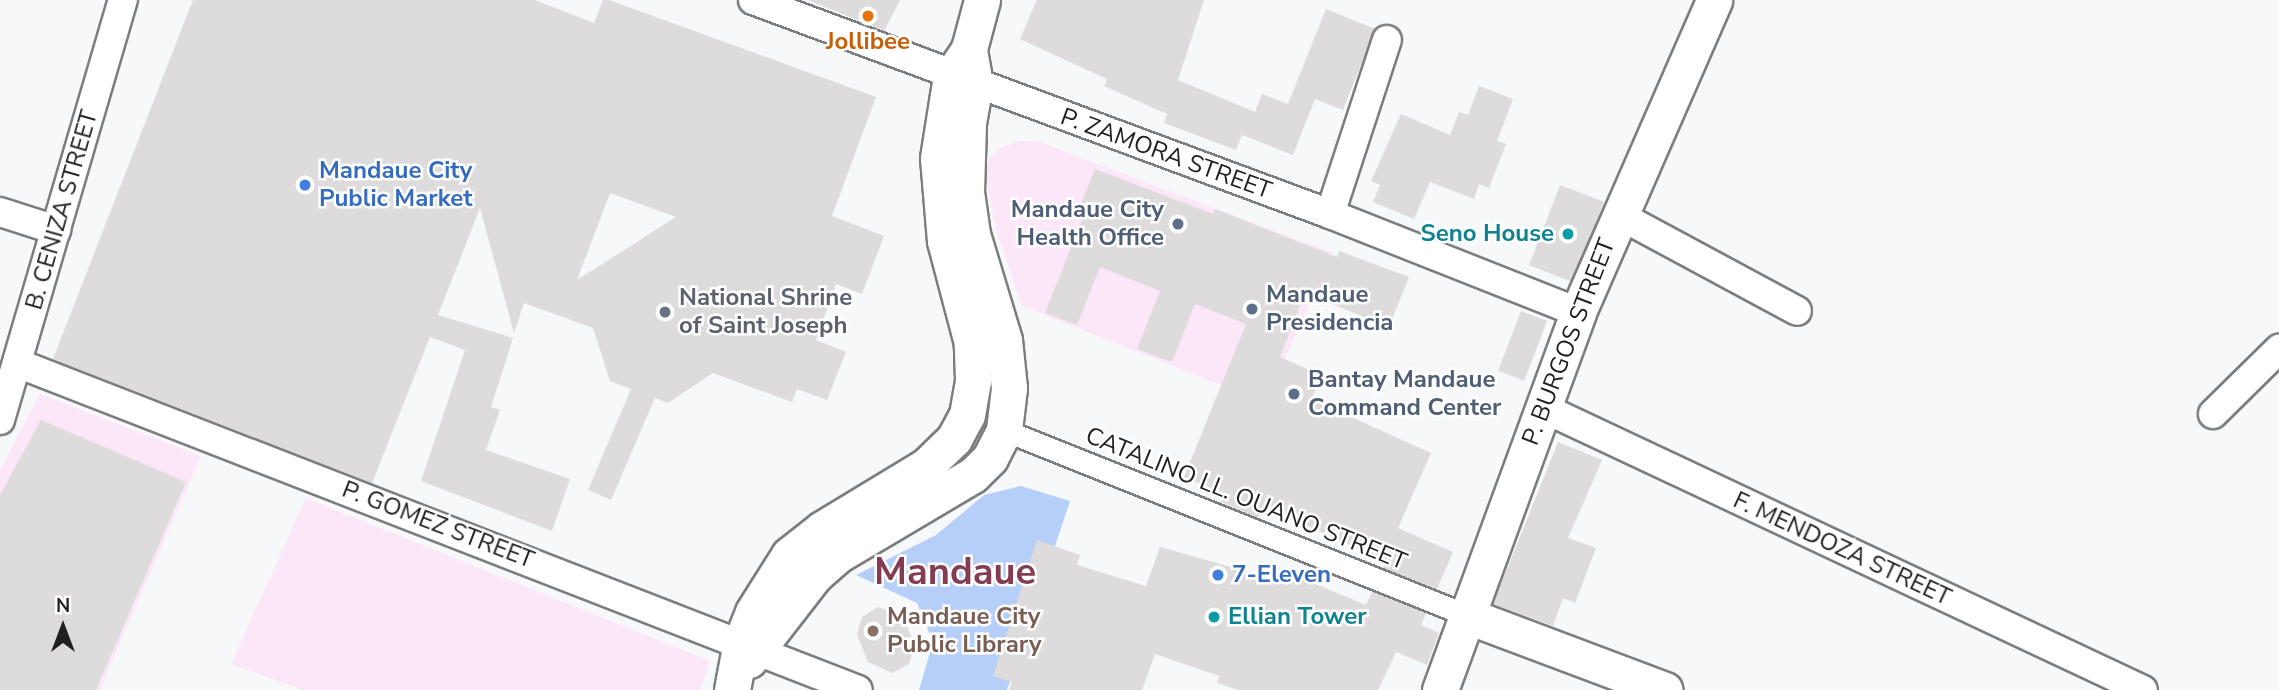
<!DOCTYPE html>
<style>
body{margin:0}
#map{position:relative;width:2279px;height:690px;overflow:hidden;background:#f7f8f9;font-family:"Nunito Sans",sans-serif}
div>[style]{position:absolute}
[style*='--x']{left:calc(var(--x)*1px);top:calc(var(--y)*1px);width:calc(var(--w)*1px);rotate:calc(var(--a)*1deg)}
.commercial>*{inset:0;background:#fbe7f8}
.green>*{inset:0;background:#b6cff8}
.building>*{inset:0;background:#dddbdb;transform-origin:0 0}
.roads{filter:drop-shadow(2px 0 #7c7d7e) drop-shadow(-2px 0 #7c7d7e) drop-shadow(0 2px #7c7d7e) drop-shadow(0 -2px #7c7d7e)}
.pedestrian>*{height:21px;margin:-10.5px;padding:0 10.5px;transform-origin:10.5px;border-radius:10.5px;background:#fff}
.minor>*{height:28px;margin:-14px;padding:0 14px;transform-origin:14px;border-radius:14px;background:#fff}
.tertiary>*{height:35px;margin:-17.5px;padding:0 17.5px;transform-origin:17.5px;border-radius:17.5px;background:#fff}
.dots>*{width:19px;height:19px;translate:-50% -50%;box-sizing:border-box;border:4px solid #fff;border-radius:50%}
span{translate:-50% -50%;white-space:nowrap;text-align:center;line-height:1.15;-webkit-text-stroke:5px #fff;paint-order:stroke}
.food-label{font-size:24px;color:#c56008;font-weight:700}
.street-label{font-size:24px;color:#202021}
.shop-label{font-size:24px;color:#366cbe;font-weight:700}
.left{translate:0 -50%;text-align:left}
.service-label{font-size:24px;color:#4e5e75;font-weight:700}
.right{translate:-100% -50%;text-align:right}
.culture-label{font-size:24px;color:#0d838f;font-weight:700}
.worship-label{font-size:24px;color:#5b616d;font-weight:700}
.education-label{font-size:24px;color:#785e54;font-weight:700}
.town-label{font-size:38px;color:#833c51;font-weight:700}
.north{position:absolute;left:28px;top:592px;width:70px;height:70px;-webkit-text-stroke:5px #fff;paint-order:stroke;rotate:0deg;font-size:19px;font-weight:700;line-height:28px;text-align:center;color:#202021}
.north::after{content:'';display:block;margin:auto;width:24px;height:32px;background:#202021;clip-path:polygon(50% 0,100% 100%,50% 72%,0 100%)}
</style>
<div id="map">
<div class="commercial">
<i style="clip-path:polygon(1020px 141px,1037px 141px,1333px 253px,1265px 403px,1022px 306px,996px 230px,985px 171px,989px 158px,1000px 148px)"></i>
<i style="clip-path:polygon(40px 394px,201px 456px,100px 690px,0 690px,0 470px)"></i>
<i style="clip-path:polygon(306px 498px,710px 661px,700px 690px,303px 690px,231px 664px)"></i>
</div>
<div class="green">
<i style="clip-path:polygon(1021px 486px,1070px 501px,1007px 690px,919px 690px,933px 642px,917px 603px,856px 575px,936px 535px,984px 495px)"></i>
</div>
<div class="building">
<i style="clip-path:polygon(evenodd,193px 0,535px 0,594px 23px,603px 0,609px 0,876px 97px,832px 216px,884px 236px,862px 294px,836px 284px,816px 340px,846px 352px,827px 400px,797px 389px,792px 402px,713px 373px,668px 403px,655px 398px,611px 500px,588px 490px,631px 389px,610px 381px,593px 328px,524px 303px,514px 333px,480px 208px,438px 315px,513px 338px,491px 407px,500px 410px,486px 450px,570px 479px,552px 531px,421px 481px,465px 350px,430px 337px,372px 483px,53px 359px,193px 0,610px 193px,676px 217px,577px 280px,610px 193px)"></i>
<i style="clip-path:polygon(808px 0,900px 0,884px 31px)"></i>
<i style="clip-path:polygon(1037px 0,1204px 0,1178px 80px,1255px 112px,1262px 94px,1288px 104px,1326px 9px,1375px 29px,1343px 110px,1315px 99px,1293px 155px,1242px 135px,1236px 150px,1164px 123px,1167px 114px,1104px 86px,1107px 79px,1020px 39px)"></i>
<i style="clip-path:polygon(1479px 86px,1513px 99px,1497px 141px,1506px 144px,1489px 188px,1479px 184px,1474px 199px,1430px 182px,1414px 219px,1373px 202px,1380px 185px,1371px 181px,1401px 114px,1450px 135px,1459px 112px,1468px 115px)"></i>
<i style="clip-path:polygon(1095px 169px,1213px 214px,1215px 209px,1337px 257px,1339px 251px,1409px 277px,1389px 327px,1305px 293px,1280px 357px,1323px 376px,1311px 399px,1431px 453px,1398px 528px,1453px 552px,1437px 589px,1383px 568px,1385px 562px,1360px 549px,1263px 507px,1258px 518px,1221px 502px,1224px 494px,1184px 477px,1246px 324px,1195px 304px,1172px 362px,1155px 356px,1137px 349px,1160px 291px,1100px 267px,1077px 325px,1045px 313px,1085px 212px,1079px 209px)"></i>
<i style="left:1560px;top:185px;width:47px;height:86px;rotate:21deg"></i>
<i style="left:1521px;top:311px;width:28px;height:64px;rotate:21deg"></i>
<i style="clip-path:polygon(41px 420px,186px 482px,96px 690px,0 690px,0 495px)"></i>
<i style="clip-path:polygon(1558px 442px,1602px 460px,1568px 538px,1596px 548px,1575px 603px,1563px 598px,1553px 626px,1493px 604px)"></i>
<i style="clip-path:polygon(1037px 540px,1080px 555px,1077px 565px,1146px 586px,1160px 547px,1256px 574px,1260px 561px,1366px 605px,1372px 592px,1426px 613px,1421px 625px,1439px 633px,1427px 665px,1396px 652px,1378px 690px,1238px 690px,1217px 683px,1219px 676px,1155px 654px,1142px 690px,1009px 690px,1012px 682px,993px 676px)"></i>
<i style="clip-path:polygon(878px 607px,903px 616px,915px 646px,909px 664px,892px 673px,868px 662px,857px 635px,862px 617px)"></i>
</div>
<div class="roads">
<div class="pedestrian">
<i style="--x:1004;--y:430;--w:500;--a:21.8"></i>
</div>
<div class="minor">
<i style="--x:753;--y:0;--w:615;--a:20.35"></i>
<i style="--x:1330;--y:214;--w:267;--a:21.6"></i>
<i style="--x:0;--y:212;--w:59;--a:17.8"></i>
<i style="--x:1330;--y:214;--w:183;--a:-71.9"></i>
<i style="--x:1619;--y:215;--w:202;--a:28.3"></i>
<i style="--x:17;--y:363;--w:902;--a:21.25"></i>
<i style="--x:1541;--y:407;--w:665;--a:25.18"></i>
<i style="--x:2213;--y:414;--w:93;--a:-44.6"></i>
<i style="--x:0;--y:420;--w:438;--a:-73.7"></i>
</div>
<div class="tertiary">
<i style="--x:1468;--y:616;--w:210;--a:20.6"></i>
<i style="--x:749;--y:660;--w:108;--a:-52.2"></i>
<i style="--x:815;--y:575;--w:30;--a:-41"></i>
<i style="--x:838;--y:555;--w:157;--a:-30.7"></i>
<i style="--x:973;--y:475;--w:24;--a:-45"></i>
<i style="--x:990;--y:458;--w:31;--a:-63"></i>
<i style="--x:1004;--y:430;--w:42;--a:-83.2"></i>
<i style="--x:1009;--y:388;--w:48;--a:-95.9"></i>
<i style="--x:1004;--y:340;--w:111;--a:-106.8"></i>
<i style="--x:972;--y:234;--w:42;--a:-98.1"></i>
<i style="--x:966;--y:192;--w:69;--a:-88.3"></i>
<i style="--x:968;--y:123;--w:40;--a:-80"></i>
<i style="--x:975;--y:84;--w:36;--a:-100"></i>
<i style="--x:732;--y:690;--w:49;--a:-79.4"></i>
<i style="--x:741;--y:642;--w:32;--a:-68"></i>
<i style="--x:753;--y:612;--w:67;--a:-57.7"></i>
<i style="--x:789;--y:555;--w:42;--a:-38.2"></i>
<i style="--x:822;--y:529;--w:122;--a:-31.2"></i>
<i style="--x:926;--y:466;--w:39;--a:-44"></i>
<i style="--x:954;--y:439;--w:27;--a:-62"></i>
<i style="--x:967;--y:415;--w:36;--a:-80"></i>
<i style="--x:973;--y:380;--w:37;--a:-92"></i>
<i style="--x:972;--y:343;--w:106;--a:-104.8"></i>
<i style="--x:945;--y:241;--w:83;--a:-94.8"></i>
<i style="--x:938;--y:158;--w:83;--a:-81"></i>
<i style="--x:951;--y:76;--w:32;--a:-56"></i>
<i style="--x:969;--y:49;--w:51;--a:-75.1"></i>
<i style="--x:1440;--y:690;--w:402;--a:-69.9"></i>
<i style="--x:1578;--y:312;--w:340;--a:-66.4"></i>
</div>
</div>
<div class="dots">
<i style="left:868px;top:16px;background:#e8710a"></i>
<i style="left:305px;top:185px;background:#3f7fe0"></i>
<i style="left:1178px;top:224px;background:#5c6f8a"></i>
<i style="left:1568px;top:234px;background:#0f9aa8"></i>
<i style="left:1252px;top:309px;background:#5c6f8a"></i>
<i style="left:665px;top:312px;background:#6b7280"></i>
<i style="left:1294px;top:394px;background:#5c6f8a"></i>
<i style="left:1218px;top:575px;background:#3f7fe0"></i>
<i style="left:1214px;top:617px;background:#0f9aa8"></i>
<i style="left:873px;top:631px;background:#8d6e63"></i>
</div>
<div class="food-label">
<span style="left:868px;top:42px">Jollibee</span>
</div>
<div class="street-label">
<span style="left:1166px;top:154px;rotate:20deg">P. ZAMORA STREET</span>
<span style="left:62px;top:210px;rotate:-74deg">B. CENIZA STREET</span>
<span style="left:1569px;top:342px;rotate:-69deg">P. BURGOS STREET</span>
<span style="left:1246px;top:499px;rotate:22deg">CATALINO LL. OUANO STREET</span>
<span style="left:438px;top:525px;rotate:21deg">P. GOMEZ STREET</span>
<span style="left:1842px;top:549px;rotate:25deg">F. MENDOZA STREET</span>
</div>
<div class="shop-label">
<span class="left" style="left:319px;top:185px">Mandaue City<br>Public Market</span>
<span class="left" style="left:1232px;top:575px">7-Eleven</span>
</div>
<div class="service-label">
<span class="right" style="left:1164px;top:224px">Mandaue City<br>Health Office</span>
<span class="left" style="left:1266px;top:309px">Mandaue<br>Presidencia</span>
<span class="left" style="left:1308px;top:394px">Bantay Mandaue<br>Command Center</span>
</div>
<div class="culture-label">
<span class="right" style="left:1554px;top:234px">Seno House</span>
<span class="left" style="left:1228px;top:617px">Ellian Tower</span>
</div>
<div class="worship-label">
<span class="left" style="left:679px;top:312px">National Shrine<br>of Saint Joseph</span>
</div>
<div class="education-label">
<span class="left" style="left:887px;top:631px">Mandaue City<br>Public Library</span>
</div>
<div class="town-label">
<span style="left:955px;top:572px">Mandaue</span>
</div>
<div class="north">N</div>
</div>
